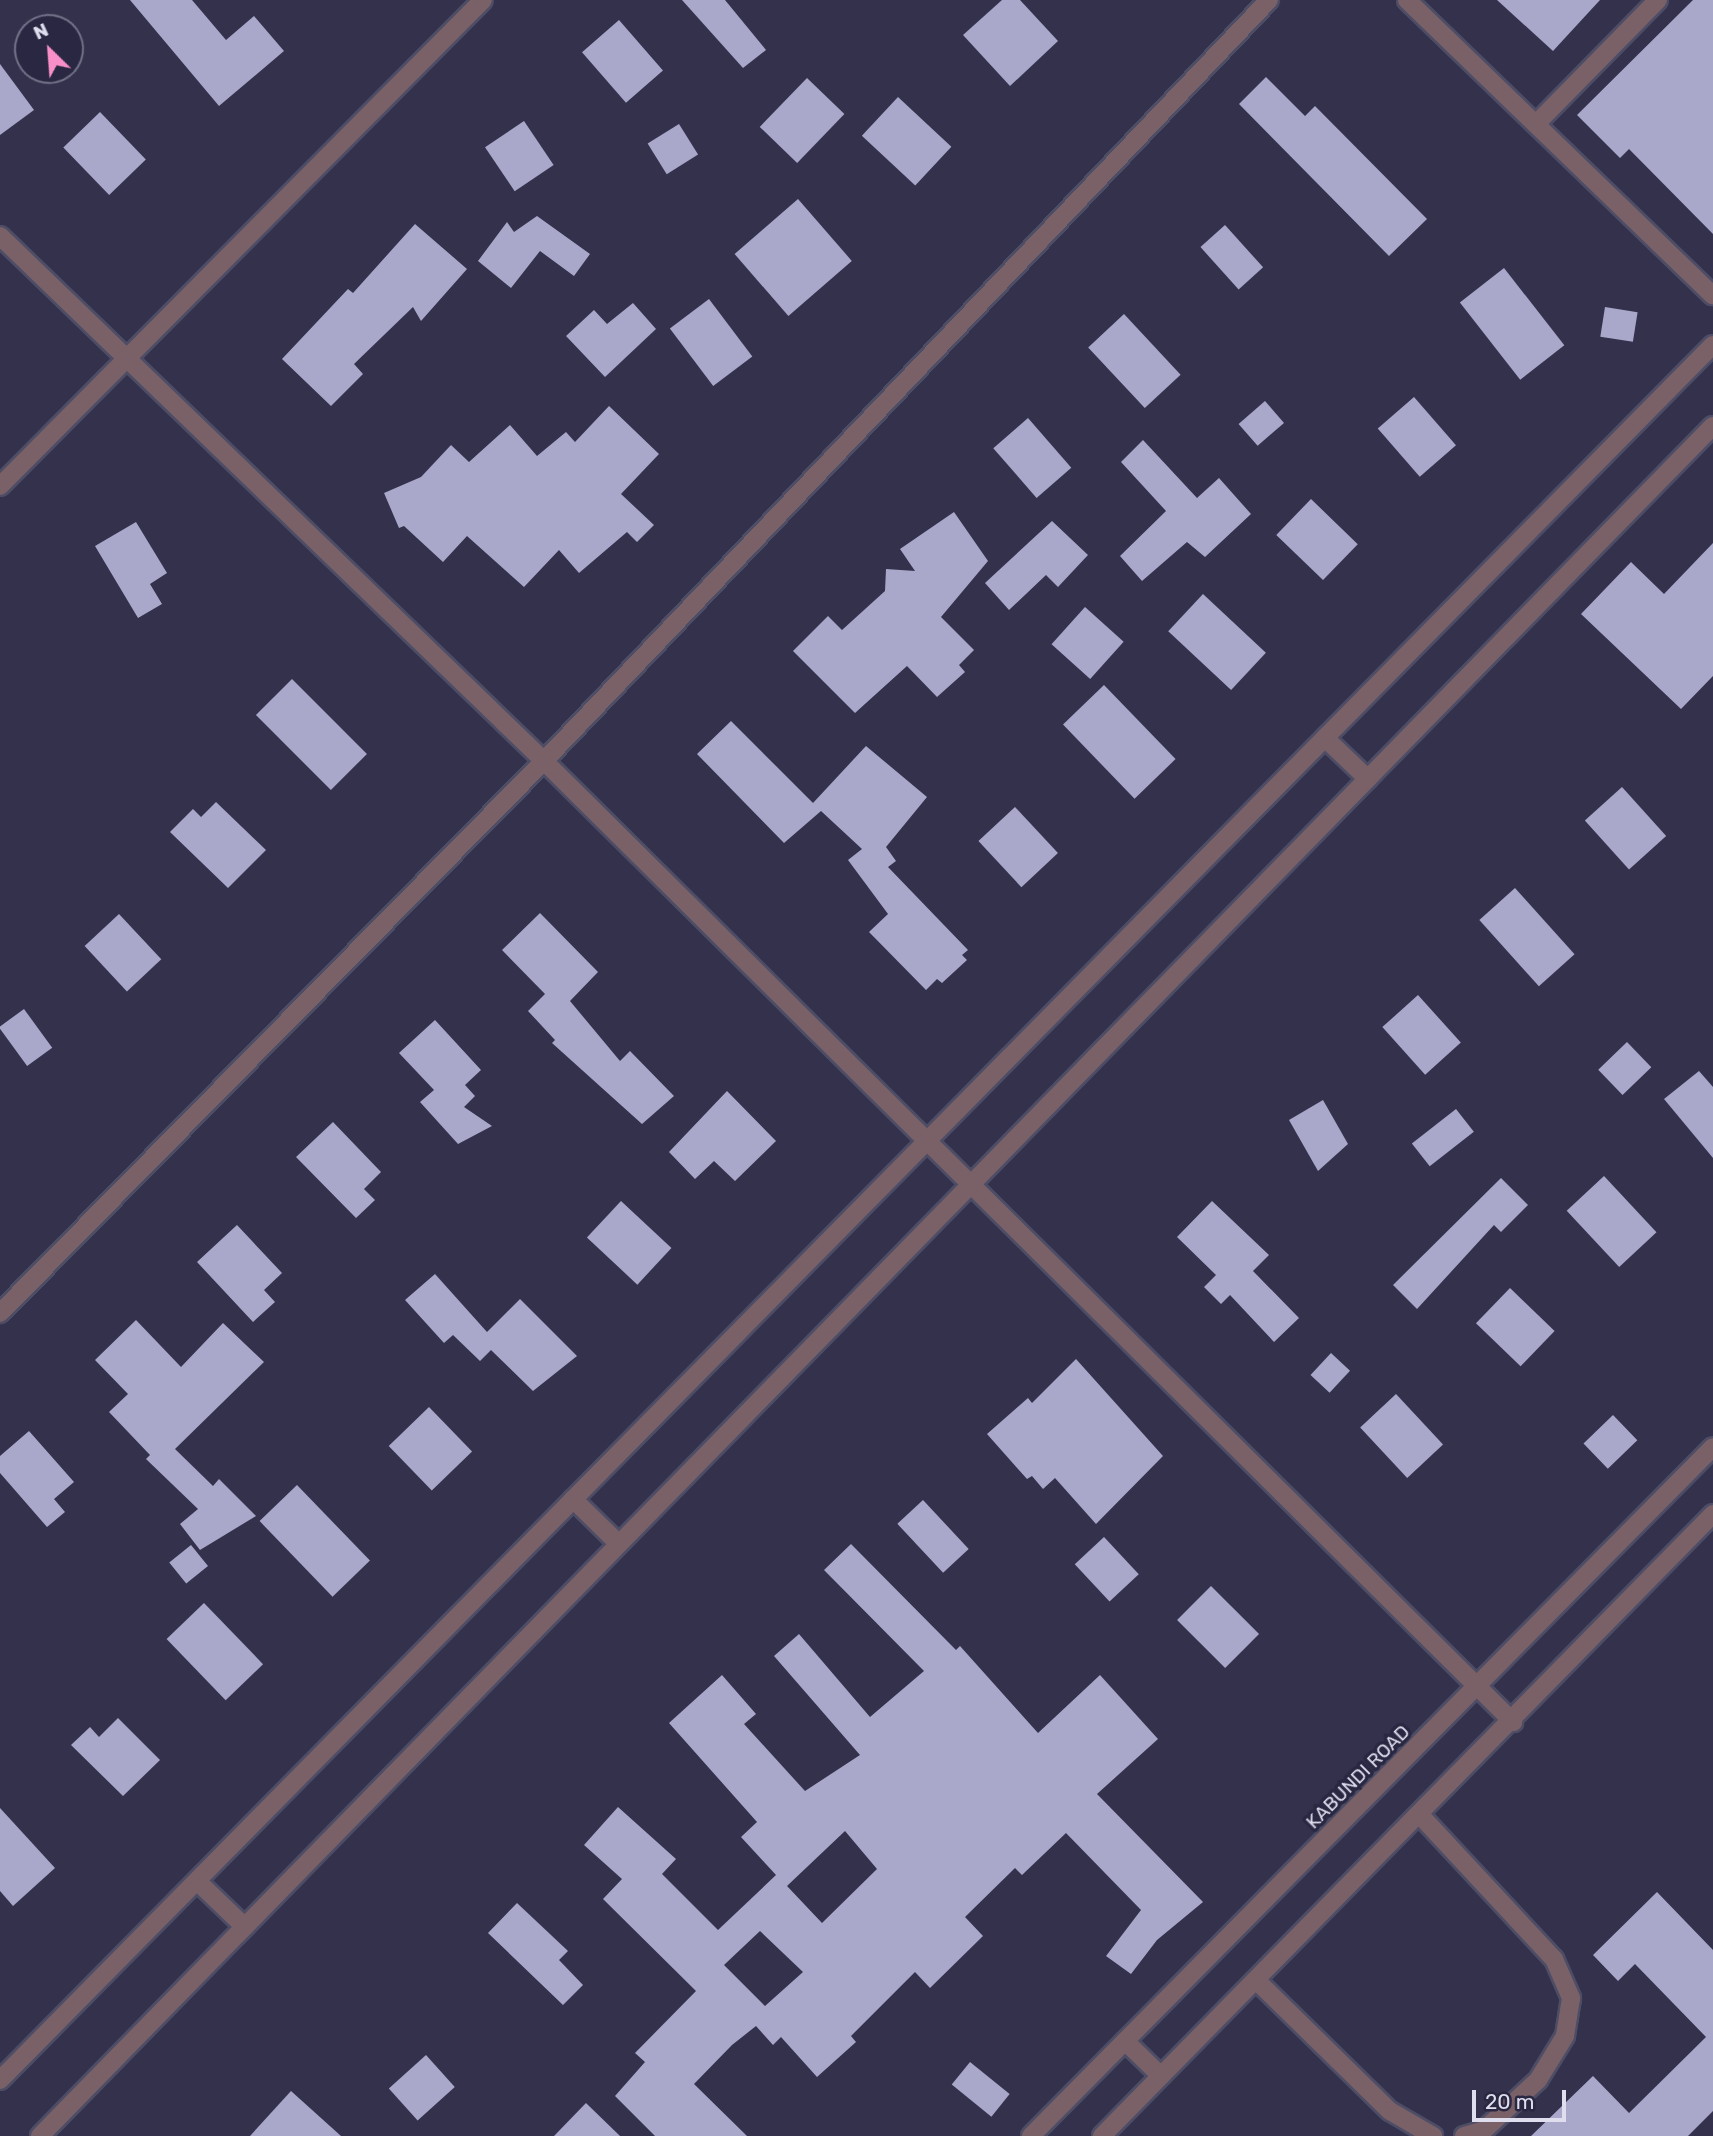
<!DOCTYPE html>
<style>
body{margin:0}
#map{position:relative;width:1713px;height:2136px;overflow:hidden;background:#33314c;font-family:Rubik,sans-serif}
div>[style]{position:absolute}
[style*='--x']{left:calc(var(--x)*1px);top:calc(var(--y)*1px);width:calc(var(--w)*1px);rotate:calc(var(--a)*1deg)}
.building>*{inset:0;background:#a9a8ca;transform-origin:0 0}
.roads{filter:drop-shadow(2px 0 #4e4d66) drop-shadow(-2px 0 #4e4d66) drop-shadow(0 2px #4e4d66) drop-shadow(0 -2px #4e4d66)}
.minor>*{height:18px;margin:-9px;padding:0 9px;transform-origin:9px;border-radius:9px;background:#7a6168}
span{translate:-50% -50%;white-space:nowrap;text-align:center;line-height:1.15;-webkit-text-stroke:7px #292741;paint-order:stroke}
.street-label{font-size:19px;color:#dedeef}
.north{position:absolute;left:14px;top:14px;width:70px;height:70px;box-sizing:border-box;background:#292741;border:2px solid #717087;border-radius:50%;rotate:335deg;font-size:19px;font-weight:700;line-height:28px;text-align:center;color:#dedeef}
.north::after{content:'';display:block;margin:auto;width:24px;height:32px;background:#f98fc9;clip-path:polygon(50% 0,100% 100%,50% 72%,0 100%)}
.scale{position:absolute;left:1472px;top:2090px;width:94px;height:32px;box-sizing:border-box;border:4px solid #dedeef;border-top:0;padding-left:9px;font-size:21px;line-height:24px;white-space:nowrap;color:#dedeef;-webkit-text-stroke:5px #292741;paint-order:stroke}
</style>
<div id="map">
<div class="building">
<i style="clip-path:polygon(130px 0,192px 0,226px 40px,254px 16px,284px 51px,219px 106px)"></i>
<i style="clip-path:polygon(682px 0,725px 0,766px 50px,743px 68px)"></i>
<i style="clip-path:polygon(1002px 0,1020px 0,1058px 41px,1010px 86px,963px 35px)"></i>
<i style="clip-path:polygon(1497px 0,1600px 0,1553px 51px)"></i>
<i style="clip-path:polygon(1693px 0,1713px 0,1713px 234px,1629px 149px,1620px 158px,1577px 115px)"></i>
<i style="left:619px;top:20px;width:67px;height:49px;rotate:49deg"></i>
<i style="clip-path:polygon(0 64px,34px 110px,0 135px)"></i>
<i style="clip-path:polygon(1266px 77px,1305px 116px,1315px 106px,1427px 219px,1389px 256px,1239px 104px)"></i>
<i style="left:807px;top:78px;width:52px;height:68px;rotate:44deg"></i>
<i style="left:898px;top:97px;width:73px;height:53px;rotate:43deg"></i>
<i style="left:100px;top:112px;width:66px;height:51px;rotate:46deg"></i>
<i style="left:524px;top:121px;width:53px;height:47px;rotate:56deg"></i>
<i style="left:679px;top:124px;width:36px;height:37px;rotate:58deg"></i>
<i style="left:798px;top:199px;width:82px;height:84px;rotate:49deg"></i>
<i style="clip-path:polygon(537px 216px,590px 254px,574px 276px,540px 251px,511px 288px,478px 261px,507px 222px,514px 232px)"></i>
<i style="clip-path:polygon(415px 224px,467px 269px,421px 321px,413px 307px,354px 364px,363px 374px,331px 406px,282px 359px,348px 289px,353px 293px)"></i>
<i style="left:1225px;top:225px;width:57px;height:33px;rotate:48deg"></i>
<i style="left:1504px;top:268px;width:98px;height:56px;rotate:52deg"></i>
<i style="left:709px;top:299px;width:72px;height:49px;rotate:53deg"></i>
<i style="clip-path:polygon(633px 303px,656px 329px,605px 377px,566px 336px,594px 310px,607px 324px)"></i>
<i style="left:1605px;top:307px;width:33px;height:30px;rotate:9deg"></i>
<i style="left:1124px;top:314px;width:83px;height:49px;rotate:47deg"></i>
<i style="left:1414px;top:397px;width:64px;height:48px;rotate:49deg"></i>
<i style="left:1265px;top:401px;width:29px;height:35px;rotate:49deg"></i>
<i style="clip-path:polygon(609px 406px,659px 454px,621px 494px,654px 525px,637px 542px,627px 532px,579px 573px,559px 550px,524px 587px,467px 536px,443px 562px,404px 526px,399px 528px,384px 493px,421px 477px,451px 445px,469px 462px,510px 425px,537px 456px,566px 432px,575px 442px)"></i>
<i style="left:1028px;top:418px;width:66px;height:46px;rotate:49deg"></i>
<i style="clip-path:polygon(1143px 440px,1197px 498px,1219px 478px,1251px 514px,1205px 557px,1187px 542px,1142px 581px,1120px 556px,1166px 511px,1121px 462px)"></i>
<i style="left:1311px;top:499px;width:65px;height:50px;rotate:44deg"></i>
<i style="clip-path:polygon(954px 512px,988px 561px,941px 617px,974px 650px,959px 665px,965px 672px,937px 697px,907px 666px,855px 713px,793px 651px,828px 616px,842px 630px,885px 591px,886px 569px,915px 571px,900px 549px)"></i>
<i style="clip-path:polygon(1052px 521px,1088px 555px,1058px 587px,1046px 575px,1009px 610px,985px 583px)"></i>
<i style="clip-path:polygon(136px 522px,167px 573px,150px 584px,162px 604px,138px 618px,95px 546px)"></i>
<i style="clip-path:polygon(1713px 543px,1713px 676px,1681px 709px,1581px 614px,1631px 562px,1664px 594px)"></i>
<i style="left:1203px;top:594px;width:86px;height:51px;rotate:43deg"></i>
<i style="left:1085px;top:607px;width:52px;height:50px;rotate:42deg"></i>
<i style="left:292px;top:679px;width:106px;height:51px;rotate:45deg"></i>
<i style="left:1104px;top:685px;width:103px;height:57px;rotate:46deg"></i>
<i style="clip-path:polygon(731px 721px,813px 803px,866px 746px,927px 797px,886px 847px,896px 861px,888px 867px,968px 950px,962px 955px,967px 960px,942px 983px,937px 979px,926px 990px,869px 932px,888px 914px,848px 860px,862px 849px,821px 811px,784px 843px,697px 754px)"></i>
<i style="left:1622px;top:787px;width:66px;height:50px;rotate:48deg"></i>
<i style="clip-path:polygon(216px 802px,266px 850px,228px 888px,170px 832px,193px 809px,201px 817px)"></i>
<i style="left:1015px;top:807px;width:63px;height:50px;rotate:47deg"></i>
<i style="left:1515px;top:888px;width:89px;height:48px;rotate:48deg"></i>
<i style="clip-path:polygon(540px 913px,598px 972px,570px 1001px,620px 1061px,630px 1051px,674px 1096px,642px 1124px,552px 1043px,555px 1040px,528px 1011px,545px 994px,502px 950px)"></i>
<i style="left:119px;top:914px;width:62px;height:47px;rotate:47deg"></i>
<i style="left:1418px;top:995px;width:64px;height:48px;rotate:48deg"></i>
<i style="left:24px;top:1009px;width:48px;height:31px;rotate:54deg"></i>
<i style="clip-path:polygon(435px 1020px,481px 1070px,465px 1085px,475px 1096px,464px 1107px,492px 1126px,458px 1144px,420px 1102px,434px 1090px,399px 1053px)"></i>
<i style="left:1627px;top:1042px;width:35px;height:40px;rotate:46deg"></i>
<i style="clip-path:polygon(1699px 1071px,1713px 1087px,1713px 1158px,1664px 1099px)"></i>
<i style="clip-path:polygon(727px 1091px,776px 1141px,735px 1181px,714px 1161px,695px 1179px,669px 1152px)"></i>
<i style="clip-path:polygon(1323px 1100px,1348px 1144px,1318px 1171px,1289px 1120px)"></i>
<i style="left:1456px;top:1109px;width:29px;height:56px;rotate:52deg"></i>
<i style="clip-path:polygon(333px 1122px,381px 1172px,364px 1189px,375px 1200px,356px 1218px,296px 1157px)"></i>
<i style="left:1604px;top:1176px;width:77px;height:51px;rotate:47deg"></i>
<i style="clip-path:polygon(1501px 1178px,1528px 1205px,1501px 1232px,1494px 1225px,1417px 1309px,1393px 1285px)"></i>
<i style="left:621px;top:1201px;width:69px;height:50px;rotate:43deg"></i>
<i style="clip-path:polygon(1212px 1201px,1269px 1255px,1253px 1271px,1299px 1318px,1274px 1342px,1230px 1295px,1221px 1304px,1204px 1287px,1216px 1275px,1177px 1237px)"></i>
<i style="clip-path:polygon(237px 1225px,282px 1273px,264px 1290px,275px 1302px,253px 1322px,197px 1262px)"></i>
<i style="clip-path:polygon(435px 1274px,487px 1332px,520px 1299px,577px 1356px,533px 1391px,491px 1350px,480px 1361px,453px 1335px,444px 1343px,405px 1300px)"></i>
<i style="left:1510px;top:1288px;width:62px;height:49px;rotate:44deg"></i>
<i style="clip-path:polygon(136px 1320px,181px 1367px,223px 1323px,264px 1362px,175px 1449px,213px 1486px,219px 1479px,256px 1516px,200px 1550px,180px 1524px,198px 1509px,146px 1459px,150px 1455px,109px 1412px,128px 1394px,95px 1360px)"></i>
<i style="left:1331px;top:1353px;width:26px;height:30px;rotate:43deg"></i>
<i style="clip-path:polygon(1076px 1359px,1163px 1456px,1096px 1524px,1055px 1478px,1043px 1489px,1032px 1476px,1027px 1479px,987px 1434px,1028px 1398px,1032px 1403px)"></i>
<i style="left:1396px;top:1394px;width:69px;height:49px;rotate:47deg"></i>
<i style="left:429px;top:1407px;width:62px;height:56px;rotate:46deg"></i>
<i style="left:1613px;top:1415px;width:35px;height:41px;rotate:46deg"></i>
<i style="clip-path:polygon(29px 1431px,74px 1482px,54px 1499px,65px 1512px,47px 1527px,0 1473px,0 1456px)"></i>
<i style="left:297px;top:1485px;width:105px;height:52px;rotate:46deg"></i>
<i style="left:923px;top:1500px;width:67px;height:35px;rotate:47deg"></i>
<i style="left:1104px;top:1537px;width:51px;height:40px;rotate:47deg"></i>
<i style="clip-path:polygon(evenodd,851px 1544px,956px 1650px,960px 1646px,1038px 1733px,1100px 1675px,1158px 1739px,1097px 1794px,1203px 1902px,1157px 1940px,1131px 1974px,1106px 1956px,1141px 1910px,1066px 1833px,1022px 1875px,1015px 1868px,965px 1917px,983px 1936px,930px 1988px,915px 1972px,851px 2036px,856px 2042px,817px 2077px,781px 2037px,773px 2045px,756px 2026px,732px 2045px,694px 2084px,747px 2136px,655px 2136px,615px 2096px,645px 2062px,635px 2053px,696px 1991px,603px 1899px,622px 1879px,584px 1845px,618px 1807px,676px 1859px,662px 1874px,718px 1930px,776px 1875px,741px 1837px,757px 1822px,669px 1723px,722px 1675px,756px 1714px,744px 1724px,805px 1791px,860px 1755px,774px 1656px,799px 1634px,870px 1717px,924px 1671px,824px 1570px,851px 1544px,845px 1831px,877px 1869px,822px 1923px,787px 1886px,845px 1831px,851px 1544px,760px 1931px,803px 1972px,765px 2006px,724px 1965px,760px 1931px)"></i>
<i style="left:191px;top:1545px;width:27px;height:28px;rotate:51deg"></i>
<i style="left:1211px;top:1586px;width:68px;height:48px;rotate:45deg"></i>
<i style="left:204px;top:1603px;width:85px;height:52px;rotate:46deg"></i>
<i style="clip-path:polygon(118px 1718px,160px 1760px,123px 1796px,71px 1745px,90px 1727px,99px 1737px)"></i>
<i style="clip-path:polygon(0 1808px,55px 1868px,13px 1906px,0 1891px)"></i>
<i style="clip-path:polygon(1657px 1892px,1713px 1950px,1713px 2111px,1688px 2136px,1531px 2136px,1593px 2076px,1629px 2113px,1706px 2037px,1635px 1964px,1618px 1981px,1593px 1955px)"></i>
<i style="clip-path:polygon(517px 1903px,568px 1951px,559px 1960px,583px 1985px,563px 2005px,488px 1933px)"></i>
<i style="left:426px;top:2055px;width:43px;height:50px;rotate:48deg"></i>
<i style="left:970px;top:2062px;width:51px;height:29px;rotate:39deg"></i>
<i style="clip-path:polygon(291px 2091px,341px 2136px,250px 2136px)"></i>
<i style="clip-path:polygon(586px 2103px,620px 2136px,554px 2136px)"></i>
</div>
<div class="roads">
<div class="minor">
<i style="--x:1407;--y:0;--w:425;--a:44"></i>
<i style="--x:1536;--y:124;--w:174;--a:-45.5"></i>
<i style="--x:0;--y:236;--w:756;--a:43.98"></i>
<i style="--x:544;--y:761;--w:1365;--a:44.76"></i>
<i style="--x:0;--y:486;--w:685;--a:-45.18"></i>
<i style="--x:1325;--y:738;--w:59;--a:43.6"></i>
<i style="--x:0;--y:1313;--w:775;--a:-45.42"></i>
<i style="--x:544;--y:761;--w:1051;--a:-46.39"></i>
<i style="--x:573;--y:1499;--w:64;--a:44.4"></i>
<i style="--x:1420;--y:1815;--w:197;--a:47.1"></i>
<i style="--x:1554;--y:1959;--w:43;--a:66.4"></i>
<i style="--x:1571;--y:1998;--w:38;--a:99"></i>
<i style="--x:1565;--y:2036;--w:52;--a:121.5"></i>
<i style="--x:1538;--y:2080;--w:74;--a:137.2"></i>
<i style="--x:1484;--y:2130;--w:21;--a:163"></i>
<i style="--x:197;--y:1881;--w:66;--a:43.8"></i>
<i style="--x:1256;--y:1980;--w:187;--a:44.4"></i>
<i style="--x:1390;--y:2111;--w:50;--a:30.2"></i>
<i style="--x:1125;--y:2041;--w:50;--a:44.2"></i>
<i style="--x:0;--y:2080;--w:2438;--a:-45.37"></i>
<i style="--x:40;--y:2136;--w:2392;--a:-45.63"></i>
<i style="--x:1031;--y:2136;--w:969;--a:-45.29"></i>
<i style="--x:1102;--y:2136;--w:872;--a:-45.51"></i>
</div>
</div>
<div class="street-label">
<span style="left:1358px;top:1777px;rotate:-45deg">KABUNDI ROAD</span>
</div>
<div class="north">N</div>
<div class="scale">20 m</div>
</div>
